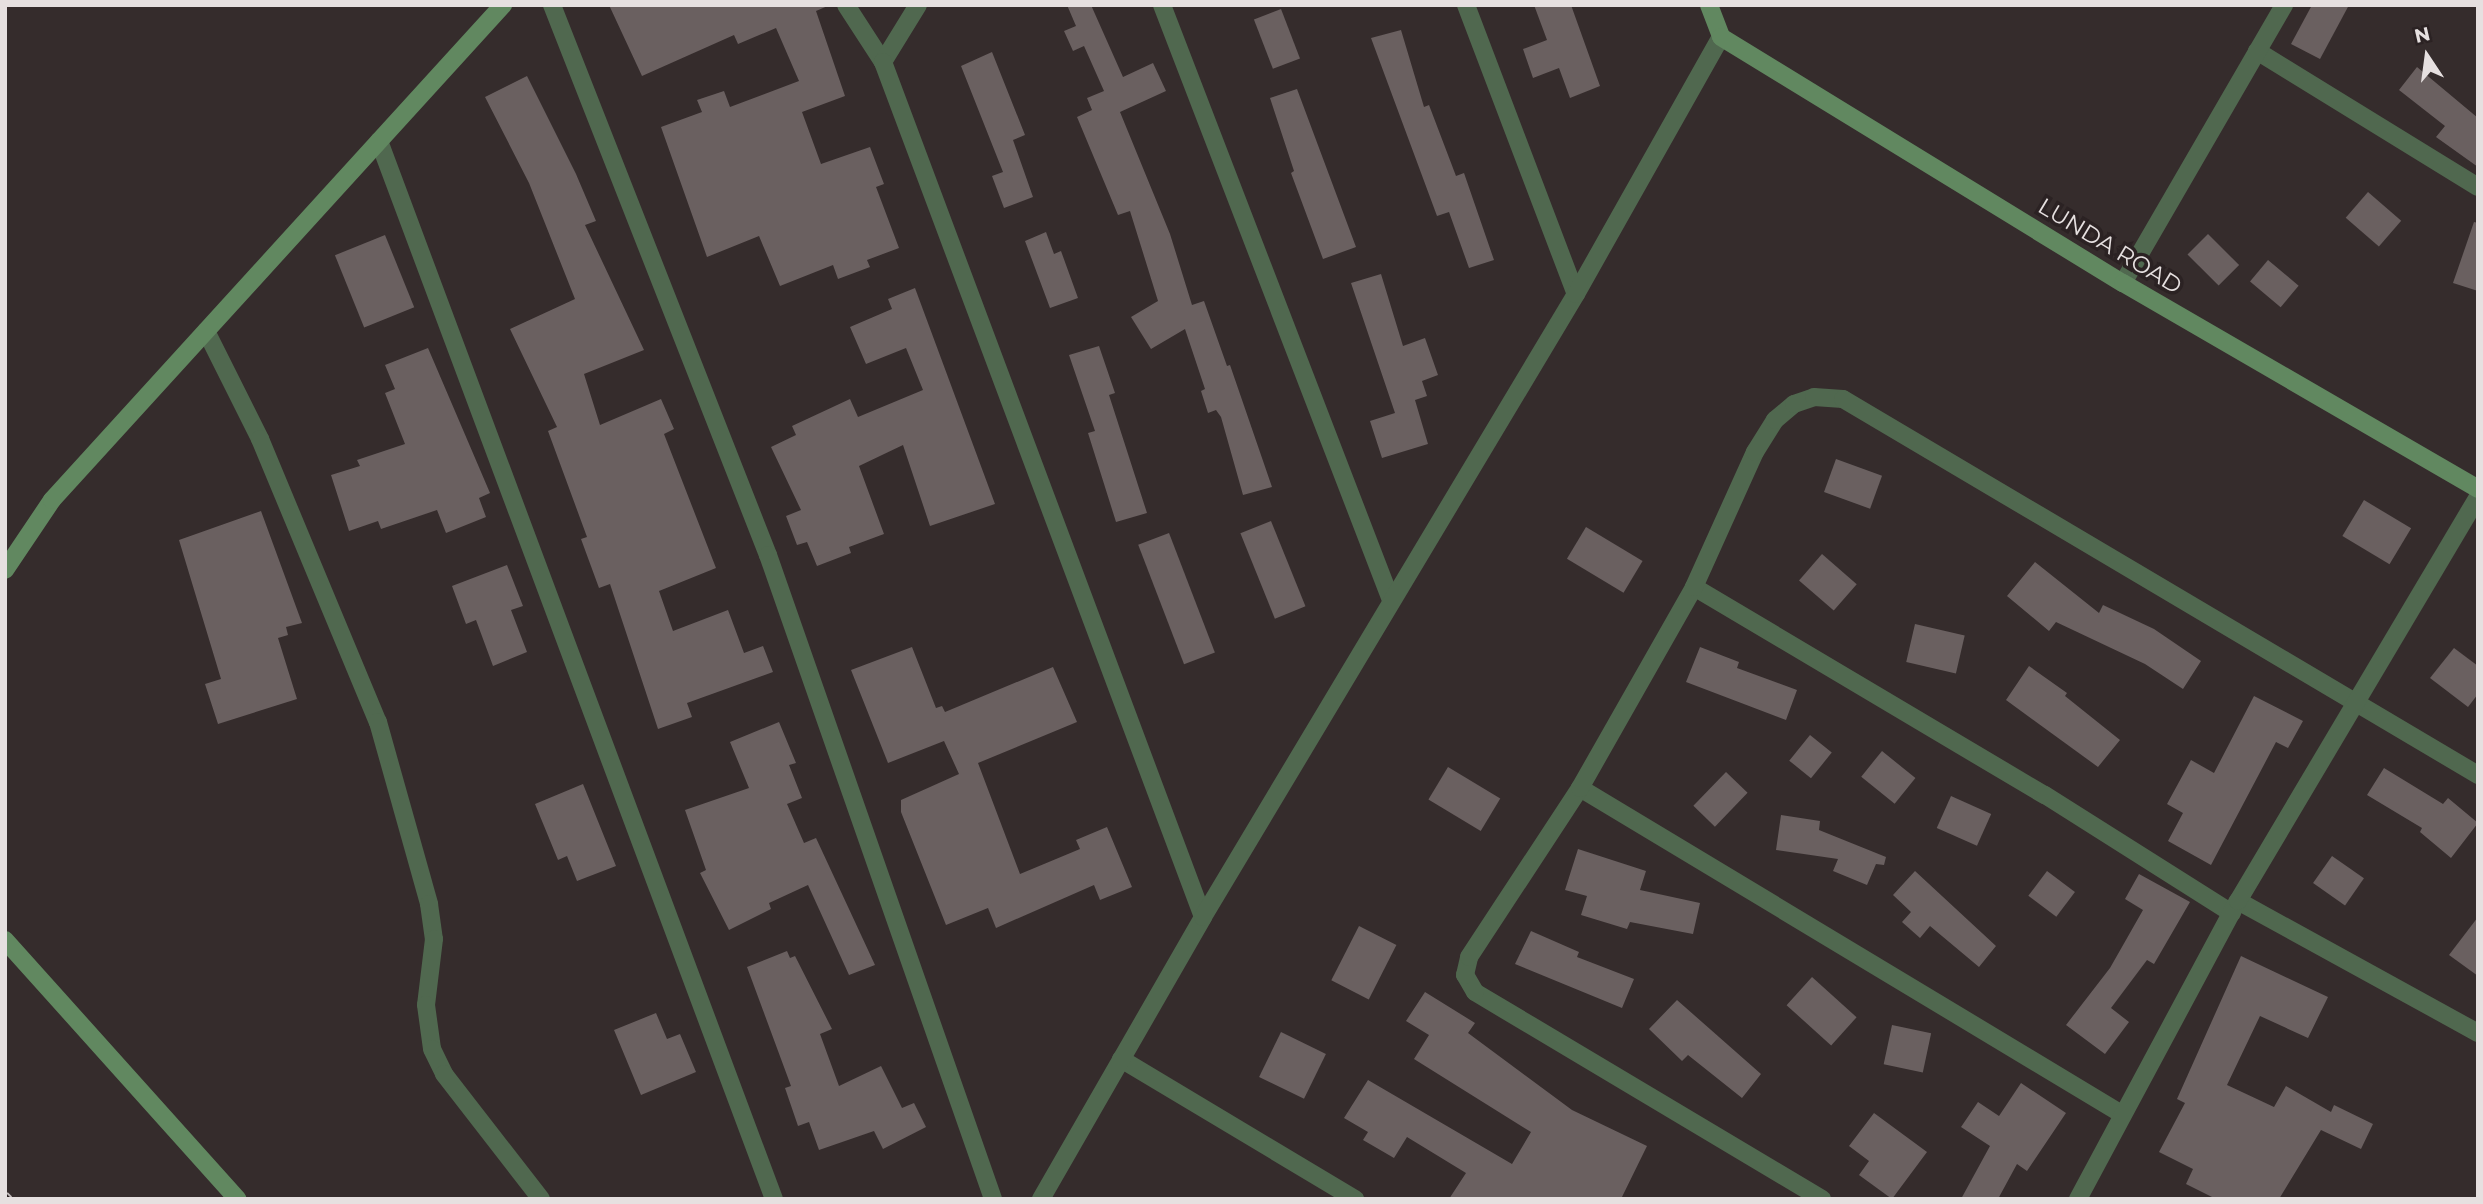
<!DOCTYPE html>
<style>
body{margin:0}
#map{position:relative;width:2483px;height:1204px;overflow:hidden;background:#352c2c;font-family:Montserrat,sans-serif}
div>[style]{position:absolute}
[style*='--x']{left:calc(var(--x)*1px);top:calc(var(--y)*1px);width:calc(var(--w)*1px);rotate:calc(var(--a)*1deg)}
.building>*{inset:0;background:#6a6060;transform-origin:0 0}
.street>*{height:18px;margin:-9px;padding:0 9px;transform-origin:9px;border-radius:9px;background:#50684f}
.secondary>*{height:18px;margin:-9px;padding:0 9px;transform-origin:9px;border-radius:9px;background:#618860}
.rail>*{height:8px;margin-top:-4px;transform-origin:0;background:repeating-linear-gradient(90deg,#2b2223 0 16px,#c1baba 0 32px);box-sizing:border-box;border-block:2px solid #c1baba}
span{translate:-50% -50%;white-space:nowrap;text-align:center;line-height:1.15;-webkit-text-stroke:7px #2b2223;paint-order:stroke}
.street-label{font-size:23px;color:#e6e0e0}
.frame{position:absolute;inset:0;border:7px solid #e6e0e0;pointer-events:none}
.north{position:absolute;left:2392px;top:21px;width:70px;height:70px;-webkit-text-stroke:5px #2b2223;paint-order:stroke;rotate:347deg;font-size:19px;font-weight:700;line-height:28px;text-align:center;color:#e6e0e0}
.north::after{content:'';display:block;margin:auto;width:24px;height:32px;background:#e6e0e0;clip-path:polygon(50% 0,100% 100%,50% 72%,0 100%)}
</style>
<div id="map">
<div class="building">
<i style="clip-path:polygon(609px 5px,830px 5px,816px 11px,845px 96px,802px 112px,821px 164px,870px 147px,884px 184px,876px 187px,899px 248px,867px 260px,870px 267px,838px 279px,833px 265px,780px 286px,759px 236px,707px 257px,661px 127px,702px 112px,697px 100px,724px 91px,730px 107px,799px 81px,776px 28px,738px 44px,734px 35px,642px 76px)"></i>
<i style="clip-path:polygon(1067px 5px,1091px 5px,1123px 77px,1153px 63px,1166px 91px,1120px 112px,1170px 234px,1192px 305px,1204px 301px,1227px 366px,1230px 365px,1272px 487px,1243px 495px,1221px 417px,1216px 410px,1208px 413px,1201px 391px,1205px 389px,1185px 329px,1151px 349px,1131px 317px,1158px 301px,1130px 211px,1118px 215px,1077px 117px,1092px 110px,1087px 98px,1104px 91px,1084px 46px,1073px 51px,1064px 31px,1076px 26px)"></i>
<i style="clip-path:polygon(1534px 5px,1571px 5px,1600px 86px,1570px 98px,1559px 68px,1533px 78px,1523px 49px,1547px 40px)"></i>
<i style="clip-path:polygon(2312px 5px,2349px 5px,2320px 59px,2291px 44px)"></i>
<i style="left:1281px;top:9px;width:53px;height:29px;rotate:69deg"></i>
<i style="clip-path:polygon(1401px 30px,1424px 107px,1429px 105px,1456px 176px,1464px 173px,1494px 260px,1469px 268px,1449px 212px,1437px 216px,1371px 38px)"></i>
<i style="clip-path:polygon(992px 52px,1025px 135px,1013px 140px,1033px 197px,1004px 208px,992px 176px,1003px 172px,961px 66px)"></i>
<i style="clip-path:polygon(2417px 67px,2478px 118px,2478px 167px,2436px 137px,2445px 126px,2399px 90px)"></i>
<i style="clip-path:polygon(527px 76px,576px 174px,596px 221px,585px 225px,644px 350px,584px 374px,600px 425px,661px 399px,674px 429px,664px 434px,716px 568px,659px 591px,673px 631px,728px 610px,744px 653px,763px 646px,773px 672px,687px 703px,692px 717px,658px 729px,610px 584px,599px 588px,581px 539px,587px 537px,548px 431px,557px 427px,510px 329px,575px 299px,529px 183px,485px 97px)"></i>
<i style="clip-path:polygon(1297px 89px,1356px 247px,1323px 259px,1291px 173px,1294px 171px,1270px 98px)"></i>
<i style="left:2368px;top:192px;width:44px;height:34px;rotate:41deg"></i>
<i style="clip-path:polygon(2474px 222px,2478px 223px,2478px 291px,2453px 283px)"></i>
<i style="clip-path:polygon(1046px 232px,1054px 254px,1061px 251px,1078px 298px,1050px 308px,1025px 241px)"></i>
<i style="left:2208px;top:234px;width:44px;height:29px;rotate:45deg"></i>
<i style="left:385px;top:235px;width:78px;height:54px;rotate:68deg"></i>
<i style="left:2268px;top:260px;width:40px;height:28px;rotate:40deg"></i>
<i style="clip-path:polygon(1381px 274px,1403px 346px,1425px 338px,1438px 375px,1422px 381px,1427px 396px,1415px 400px,1428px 444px,1382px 458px,1370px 421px,1395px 413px,1351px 283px)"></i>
<i style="clip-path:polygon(915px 288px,995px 504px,930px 526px,903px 445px,859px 466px,884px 534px,849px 547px,851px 553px,817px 566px,807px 542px,797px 545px,786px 516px,801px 510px,771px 447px,796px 435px,792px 426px,850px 399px,858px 417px,923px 390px,906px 348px,866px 364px,850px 327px,892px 309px,888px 299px)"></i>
<i style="clip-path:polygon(1099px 346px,1115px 393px,1109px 395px,1147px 513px,1116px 522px,1088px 433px,1095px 431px,1069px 355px)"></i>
<i style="clip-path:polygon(428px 348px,490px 493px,479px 498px,486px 517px,446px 533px,437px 510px,381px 529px,378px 521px,349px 531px,331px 475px,360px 466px,357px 460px,405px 444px,385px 393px,395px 389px,385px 365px)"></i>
<i style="left:1836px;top:459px;width:49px;height:35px;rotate:20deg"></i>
<i style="left:2364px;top:500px;width:55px;height:42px;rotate:31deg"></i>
<i style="clip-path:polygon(261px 511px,302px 623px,286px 627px,288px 635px,278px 638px,297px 699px,218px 724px,205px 684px,221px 679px,179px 540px)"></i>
<i style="left:1271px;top:521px;width:92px;height:33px;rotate:68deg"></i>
<i style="left:1586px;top:527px;width:66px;height:37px;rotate:31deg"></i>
<i style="left:1169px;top:533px;width:128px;height:33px;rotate:69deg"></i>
<i style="left:1822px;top:554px;width:46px;height:35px;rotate:41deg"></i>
<i style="clip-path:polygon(2035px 562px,2099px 613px,2103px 605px,2154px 629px,2201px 661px,2183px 689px,2145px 664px,2056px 622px,2049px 631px,2007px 596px)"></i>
<i style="clip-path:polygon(507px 565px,523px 606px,511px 610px,527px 652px,493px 666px,476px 620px,466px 624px,452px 586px)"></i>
<i style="left:1915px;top:624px;width:51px;height:39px;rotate:13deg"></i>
<i style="clip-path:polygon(912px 647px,936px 708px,942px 706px,945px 712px,1053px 667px,1077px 722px,978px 763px,1020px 874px,1080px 849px,1076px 840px,1107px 827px,1132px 887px,1100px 900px,1094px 885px,996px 928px,988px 908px,946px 925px,901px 812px,901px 800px,959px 774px,944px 741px,888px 763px,851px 670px)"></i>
<i style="clip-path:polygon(1700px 647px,1739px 662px,1737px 668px,1797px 690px,1786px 720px,1686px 682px)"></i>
<i style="clip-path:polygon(2454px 648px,2478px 666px,2478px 694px,2468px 707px,2430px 678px)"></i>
<i style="clip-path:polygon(2029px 666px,2067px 693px,2065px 696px,2120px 740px,2098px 767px,2006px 700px)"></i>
<i style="clip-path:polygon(2254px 696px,2303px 721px,2288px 748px,2276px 742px,2211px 865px,2168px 841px,2183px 813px,2167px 804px,2191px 760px,2214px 773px)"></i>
<i style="clip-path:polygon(779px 722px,796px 763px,789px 765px,802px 798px,787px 804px,804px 843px,816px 838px,875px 965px,849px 975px,808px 885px,769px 903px,771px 909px,729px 930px,700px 873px,706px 870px,685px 810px,749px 788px,730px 742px)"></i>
<i style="left:1810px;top:735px;width:28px;height:33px;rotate:39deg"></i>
<i style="left:1882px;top:751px;width:43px;height:33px;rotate:39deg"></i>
<i style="left:1448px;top:767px;width:61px;height:38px;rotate:31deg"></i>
<i style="clip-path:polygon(2384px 768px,2443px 804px,2448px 798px,2478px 823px,2451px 858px,2420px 832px,2422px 828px,2367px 795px)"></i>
<i style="left:1726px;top:772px;width:30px;height:47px;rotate:44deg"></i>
<i style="clip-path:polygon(583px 784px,616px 866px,577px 881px,567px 856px,558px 860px,535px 804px)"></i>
<i style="left:1951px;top:796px;width:44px;height:35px;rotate:24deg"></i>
<i style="clip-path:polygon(1781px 815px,1820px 821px,1819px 830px,1886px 857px,1884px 865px,1876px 864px,1867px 885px,1833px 871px,1838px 859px,1776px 850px)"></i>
<i style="clip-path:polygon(1578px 849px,1646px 871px,1640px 890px,1700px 903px,1693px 934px,1630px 922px,1627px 929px,1581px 915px,1587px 896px,1565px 890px)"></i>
<i style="left:2332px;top:856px;width:39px;height:33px;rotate:35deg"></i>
<i style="clip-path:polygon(1915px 871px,1996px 946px,1979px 967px,1930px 926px,1920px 938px,1902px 922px,1911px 912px,1893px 895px)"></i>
<i style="left:2047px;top:871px;width:35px;height:31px;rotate:37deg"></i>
<i style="clip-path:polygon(2139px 874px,2190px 902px,2154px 964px,2147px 960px,2111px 1008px,2129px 1022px,2105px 1054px,2066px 1025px,2110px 968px,2143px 910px,2125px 899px)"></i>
<i style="clip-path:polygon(2478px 917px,2478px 976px,2449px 955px)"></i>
<i style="left:1359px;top:926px;width:42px;height:61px;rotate:27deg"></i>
<i style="clip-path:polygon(1531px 931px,1579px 952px,1577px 957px,1634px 979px,1622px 1008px,1515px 964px)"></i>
<i style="clip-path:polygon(787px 951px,790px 958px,795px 956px,832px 1029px,820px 1034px,839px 1086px,881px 1066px,902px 1108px,914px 1103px,926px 1127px,883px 1149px,874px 1131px,819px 1150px,809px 1122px,798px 1126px,785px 1088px,791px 1086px,747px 967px)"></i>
<i style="clip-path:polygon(2241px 956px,2328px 997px,2308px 1038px,2260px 1016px,2227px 1085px,2274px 1107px,2286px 1086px,2331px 1112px,2334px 1105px,2373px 1124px,2361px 1149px,2321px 1130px,2279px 1199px,2216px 1199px,2186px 1184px,2193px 1169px,2159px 1152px,2185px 1103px,2177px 1099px)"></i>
<i style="left:1812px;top:977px;width:60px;height:38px;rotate:42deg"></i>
<i style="clip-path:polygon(1425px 992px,1475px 1023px,1468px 1033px,1572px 1110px,1647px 1146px,1621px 1199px,1449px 1199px,1466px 1173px,1407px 1137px,1394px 1158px,1363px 1140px,1368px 1132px,1344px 1118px,1368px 1080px,1512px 1164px,1531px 1132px,1414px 1059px,1429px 1035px,1406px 1021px)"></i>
<i style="clip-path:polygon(1677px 1000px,1761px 1074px,1742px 1098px,1688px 1055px,1682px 1061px,1649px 1029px)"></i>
<i style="clip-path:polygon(656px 1013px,667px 1039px,680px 1034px,696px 1072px,641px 1095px,614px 1030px)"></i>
<i style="left:1892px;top:1025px;width:40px;height:40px;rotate:12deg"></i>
<i style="left:1281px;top:1032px;width:50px;height:50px;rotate:26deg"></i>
<i style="clip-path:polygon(2021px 1083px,2066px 1113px,2027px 1171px,2017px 1164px,1998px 1199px,1961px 1199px,1990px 1146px,1961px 1127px,1978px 1102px,1999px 1116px)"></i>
<i style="clip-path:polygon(1874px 1113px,1927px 1152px,1892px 1199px,1859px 1175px,1869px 1161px,1849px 1146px)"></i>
</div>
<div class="street">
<i style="--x:552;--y:5;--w:591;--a:68.56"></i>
<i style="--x:768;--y:555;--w:682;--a:70.74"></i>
<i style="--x:846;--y:5;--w:68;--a:57"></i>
<i style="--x:918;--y:5;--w:67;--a:121.6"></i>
<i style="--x:883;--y:62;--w:913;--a:69.48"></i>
<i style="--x:1162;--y:5;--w:638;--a:68.95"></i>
<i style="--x:1466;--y:5;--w:309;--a:69.2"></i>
<i style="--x:2257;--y:51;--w:259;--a:31.6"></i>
<i style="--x:379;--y:141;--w:1129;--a:69.53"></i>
<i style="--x:2123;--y:283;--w:321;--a:-59.9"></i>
<i style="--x:206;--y:331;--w:121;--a:63.4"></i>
<i style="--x:260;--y:439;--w:307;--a:67.4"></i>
<i style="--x:378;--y:722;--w:189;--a:74.3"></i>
<i style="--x:429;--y:904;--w:35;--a:82"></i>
<i style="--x:434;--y:939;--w:66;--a:96.9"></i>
<i style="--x:426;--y:1005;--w:44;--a:82.2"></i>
<i style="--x:432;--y:1049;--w:28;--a:64"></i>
<i style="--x:444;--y:1074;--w:158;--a:52.2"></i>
<i style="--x:1694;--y:587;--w:408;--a:30.7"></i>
<i style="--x:2045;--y:795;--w:221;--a:32.3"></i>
<i style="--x:1580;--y:788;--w:630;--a:31.04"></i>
<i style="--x:2238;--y:901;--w:274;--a:28.8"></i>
<i style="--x:1121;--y:1059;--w:273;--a:30.9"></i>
<i style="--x:1041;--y:1199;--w:325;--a:-60.1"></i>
<i style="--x:1203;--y:917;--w:726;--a:-59.09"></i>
<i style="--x:1576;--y:294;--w:295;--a:-60.6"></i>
<i style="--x:1822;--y:1199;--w:404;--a:-149.2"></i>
<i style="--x:1475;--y:992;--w:20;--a:-120"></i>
<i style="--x:1465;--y:975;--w:18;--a:-77"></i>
<i style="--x:1469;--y:957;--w:202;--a:-56.7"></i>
<i style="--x:1580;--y:788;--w:231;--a:-60.4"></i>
<i style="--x:1694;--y:587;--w:148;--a:-65.7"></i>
<i style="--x:1755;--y:452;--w:38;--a:-58"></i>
<i style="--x:1775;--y:420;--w:25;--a:-40"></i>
<i style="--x:1794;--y:404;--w:21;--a:-19"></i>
<i style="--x:1814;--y:397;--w:29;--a:4"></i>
<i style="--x:1843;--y:399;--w:738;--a:30.63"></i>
<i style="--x:2078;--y:1199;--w:338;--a:-61.8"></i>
<i style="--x:2238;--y:901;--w:471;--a:-59.3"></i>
</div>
<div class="secondary">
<i style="--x:1709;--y:5;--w:34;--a:69"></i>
<i style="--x:1721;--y:37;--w:471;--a:31.5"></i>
<i style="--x:2123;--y:283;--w:410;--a:30.1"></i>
<i style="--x:5;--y:570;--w:84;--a:-56.1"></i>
<i style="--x:52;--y:500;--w:670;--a:-47.66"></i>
<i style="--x:5;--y:940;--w:348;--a:48.1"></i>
</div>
<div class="rail">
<i style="--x:5;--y:1195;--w:6;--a:45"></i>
</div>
<div class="street-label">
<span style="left:2110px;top:246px;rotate:31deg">LUNDA ROAD</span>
</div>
<div class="frame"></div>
<div class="north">N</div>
</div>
